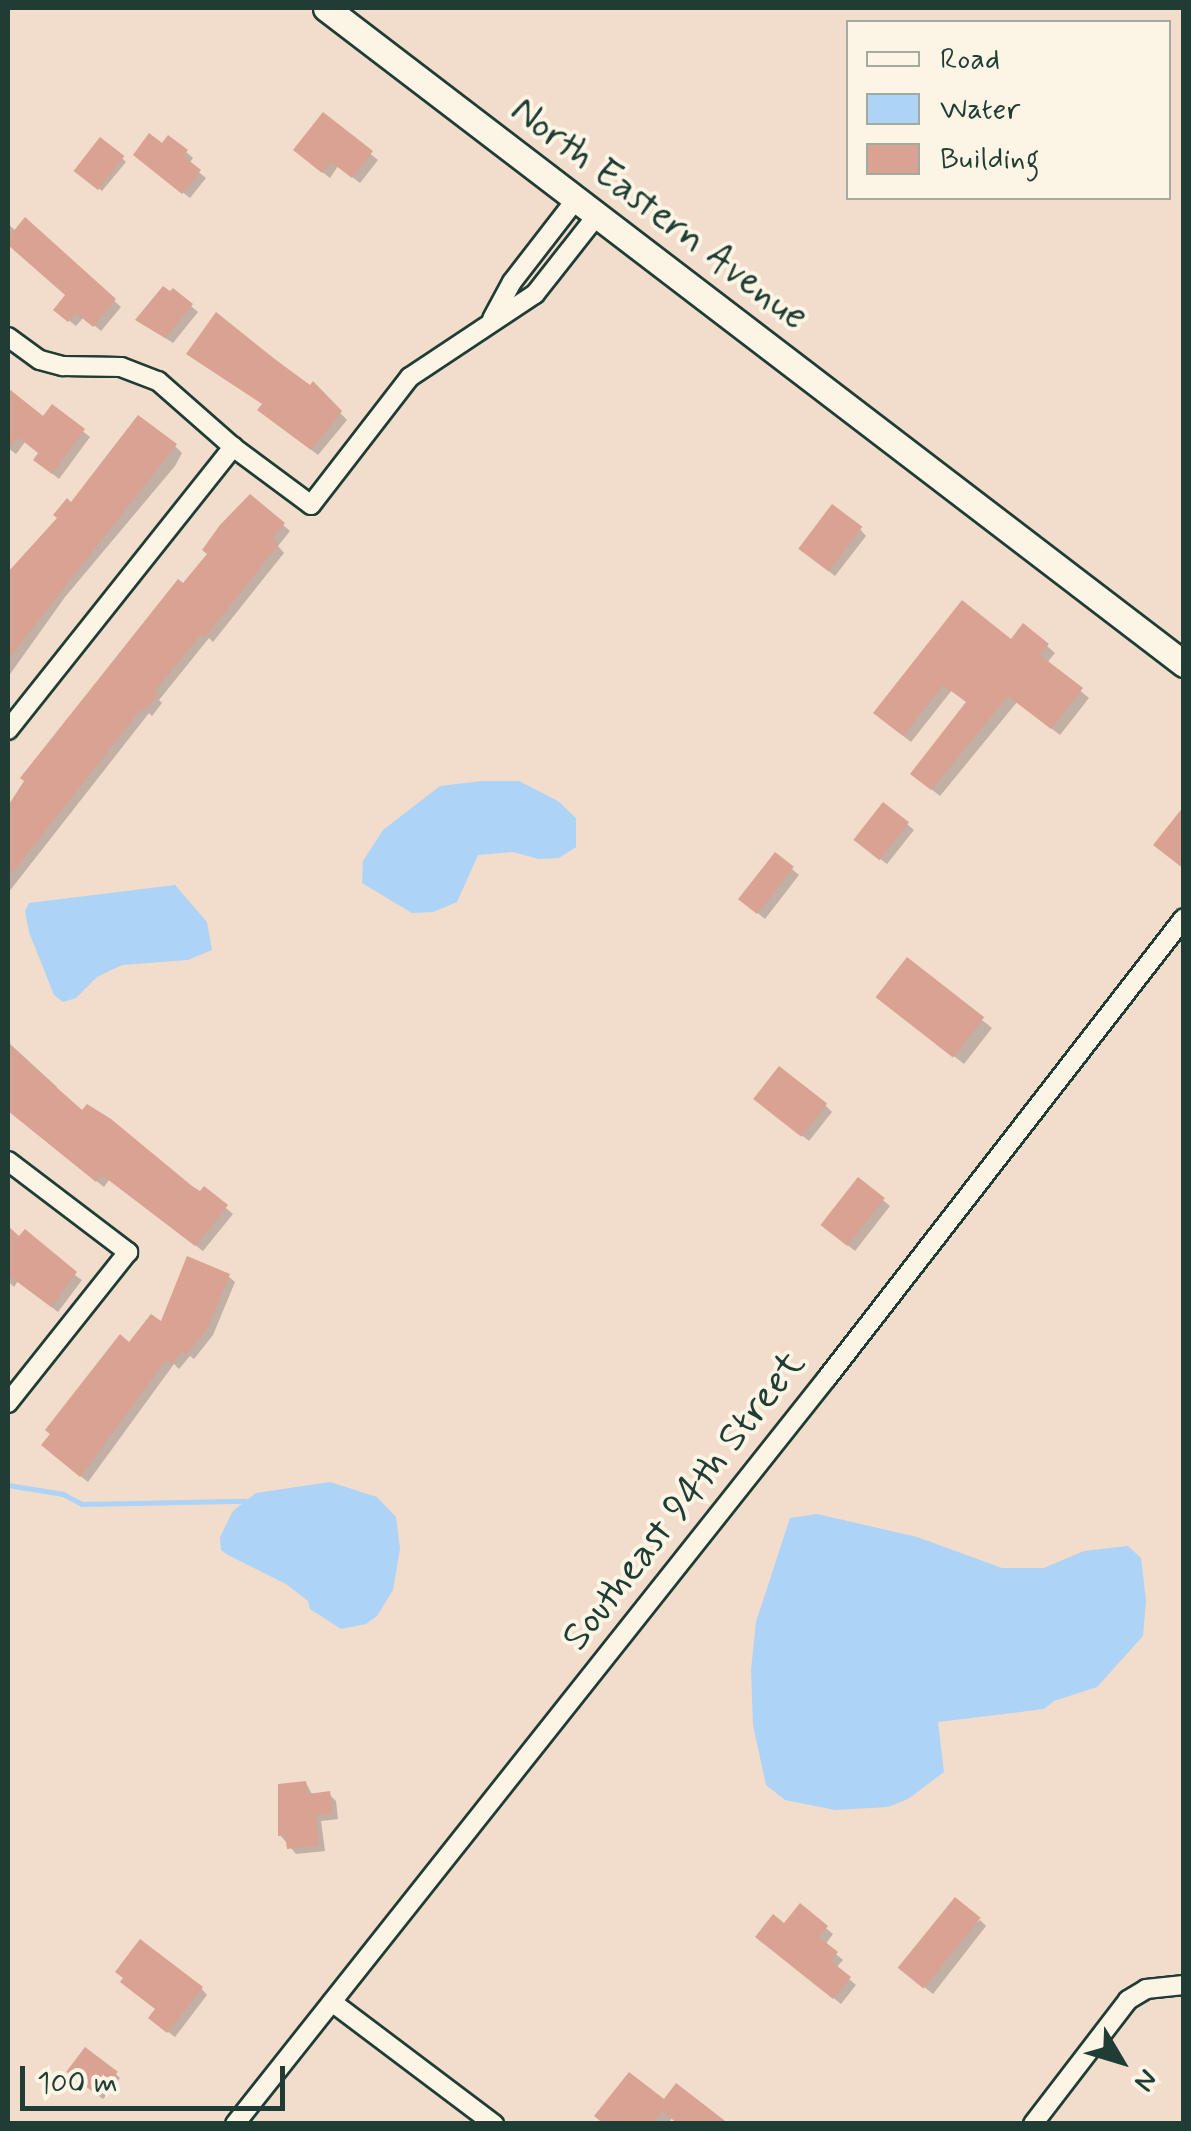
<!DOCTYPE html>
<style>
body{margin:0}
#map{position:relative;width:1191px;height:2131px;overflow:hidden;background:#f2dccc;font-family:Mynerve,sans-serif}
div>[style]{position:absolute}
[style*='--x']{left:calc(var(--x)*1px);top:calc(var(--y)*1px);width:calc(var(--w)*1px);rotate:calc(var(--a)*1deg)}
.water>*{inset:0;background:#add3f6}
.shadow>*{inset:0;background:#0003}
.stream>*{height:5px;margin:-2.5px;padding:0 2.5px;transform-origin:2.5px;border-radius:2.5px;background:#add3f6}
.building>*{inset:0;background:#d9a292;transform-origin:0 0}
.roads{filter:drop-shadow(2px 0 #1f3d34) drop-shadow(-2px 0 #1f3d34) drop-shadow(0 2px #1f3d34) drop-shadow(0 -2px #1f3d34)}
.minor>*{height:18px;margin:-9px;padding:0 9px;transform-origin:9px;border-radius:9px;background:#fcf5e5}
.secondary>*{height:25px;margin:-12.5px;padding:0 12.5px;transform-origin:12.5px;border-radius:12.5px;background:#fcf5e5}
span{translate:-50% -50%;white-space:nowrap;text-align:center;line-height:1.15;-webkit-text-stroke:8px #fcf5e5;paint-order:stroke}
.street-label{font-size:40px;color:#1f3d34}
.frame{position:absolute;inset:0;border:10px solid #1f3d34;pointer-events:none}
.legend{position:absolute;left:846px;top:20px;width:325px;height:180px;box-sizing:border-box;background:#fcf5e5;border:2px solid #a4ab9e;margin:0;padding:12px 18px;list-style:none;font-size:30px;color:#1f3d34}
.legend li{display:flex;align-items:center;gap:20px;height:50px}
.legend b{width:50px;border:2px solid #a4ab9e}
.north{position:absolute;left:1071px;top:2011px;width:100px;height:100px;-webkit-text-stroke:8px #fcf5e5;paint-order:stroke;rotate:128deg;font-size:28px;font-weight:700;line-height:40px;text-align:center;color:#1f3d34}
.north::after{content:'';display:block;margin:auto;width:35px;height:45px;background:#1f3d34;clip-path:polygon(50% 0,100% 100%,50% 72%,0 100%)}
.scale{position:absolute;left:20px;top:2066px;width:265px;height:45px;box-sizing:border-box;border:5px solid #1f3d34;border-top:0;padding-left:12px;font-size:30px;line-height:35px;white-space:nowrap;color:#1f3d34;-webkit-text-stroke:8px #fcf5e5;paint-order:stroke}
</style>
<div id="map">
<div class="water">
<i style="clip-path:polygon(482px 781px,519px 781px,558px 801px,576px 818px,576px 847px,559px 858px,539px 859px,513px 852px,478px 855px,457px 902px,433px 912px,412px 913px,362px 883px,363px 861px,383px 830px,440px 786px)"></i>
<i style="clip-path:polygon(175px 885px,207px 922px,212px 950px,188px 960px,122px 965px,97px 977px,76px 998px,63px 1002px,54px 995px,29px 932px,25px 911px,29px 903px)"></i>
<i style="clip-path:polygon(330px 1482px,377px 1497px,396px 1517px,400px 1549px,393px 1590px,377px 1616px,366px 1624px,341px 1629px,310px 1609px,308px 1601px,286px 1584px,228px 1555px,221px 1550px,220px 1537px,233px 1511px,256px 1493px)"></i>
<i style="clip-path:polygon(817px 1514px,917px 1537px,1002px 1568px,1044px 1568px,1084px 1551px,1128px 1546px,1141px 1558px,1146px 1601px,1143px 1636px,1097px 1687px,1054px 1701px,1044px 1709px,938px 1722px,944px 1772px,908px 1799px,888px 1807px,835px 1810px,785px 1800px,766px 1785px,753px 1725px,751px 1670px,756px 1622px,790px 1518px)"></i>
</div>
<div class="shadow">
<i style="clip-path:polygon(323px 116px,378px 160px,360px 183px,338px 166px,330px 178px,303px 157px)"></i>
<i style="clip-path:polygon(162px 147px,186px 152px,193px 158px,189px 164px,206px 178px,190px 198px,143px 161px)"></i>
<i style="clip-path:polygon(122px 158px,126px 162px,102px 191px,81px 174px)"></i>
<i style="clip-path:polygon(25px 221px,121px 307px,101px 331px,84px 317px,76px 326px,63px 316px,68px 295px,8px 243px,8px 224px,16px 231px)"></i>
<i style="clip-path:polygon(191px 306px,198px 312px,173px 343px,138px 320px)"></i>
<i style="clip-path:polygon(313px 385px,347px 420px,318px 455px,267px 416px)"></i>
<i style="clip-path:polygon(8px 390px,43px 419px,52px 407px,90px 437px,59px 479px,43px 466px,41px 454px,25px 442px,16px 454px,8px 448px)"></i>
<i style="clip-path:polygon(175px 446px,182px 453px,175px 466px,65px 597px,8px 677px,8px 586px,72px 505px)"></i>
<i style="clip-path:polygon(283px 525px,290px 531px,278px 546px,284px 553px,213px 642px,209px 638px,159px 700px,162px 703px,152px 716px,149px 713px,8px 893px,8px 806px,183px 587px)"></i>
<i style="clip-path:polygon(860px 529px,866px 536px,835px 576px,808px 554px)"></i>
<i style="clip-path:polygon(1012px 642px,1047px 646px,1055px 653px,1047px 663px,1089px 698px,1060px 735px,1017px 702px,940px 796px,921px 781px,968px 703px,952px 690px,911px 742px,884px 721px)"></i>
<i style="clip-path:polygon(907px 824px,914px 830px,887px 864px,863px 846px)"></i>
<i style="clip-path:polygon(792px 869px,799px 875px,765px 919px,748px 905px)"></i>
<i style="clip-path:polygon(908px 961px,992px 1028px,964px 1064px,889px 1006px)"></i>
<i style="clip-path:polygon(8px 1042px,57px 1087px,54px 1090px,201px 1194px,204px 1190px,233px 1214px,203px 1251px,109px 1180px,104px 1187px,8px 1110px)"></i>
<i style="clip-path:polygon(763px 1105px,825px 1105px,832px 1112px,809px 1141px)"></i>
<i style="clip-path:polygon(883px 1200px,890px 1206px,855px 1251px,830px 1231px)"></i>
<i style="clip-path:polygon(8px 1229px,82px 1280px,58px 1312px,18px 1281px,14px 1287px,8px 1281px)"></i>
<i style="clip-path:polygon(228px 1276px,235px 1282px,213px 1335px,194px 1359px,190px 1356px,179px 1369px,174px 1364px,88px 1482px,51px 1452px,130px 1345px)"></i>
<i style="clip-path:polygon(306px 1783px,313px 1796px,329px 1794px,336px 1801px,338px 1819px,321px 1821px,325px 1851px,296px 1854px,280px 1835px)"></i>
<i style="clip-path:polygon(800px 1907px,833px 1934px,825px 1945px,843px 1960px,836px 1968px,856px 1985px,841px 2004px,765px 1943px)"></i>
<i style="clip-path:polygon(980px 1920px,986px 1926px,933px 1994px,908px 1974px)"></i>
<i style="clip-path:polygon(201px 1988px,207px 1995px,175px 2037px,158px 2024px)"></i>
<i style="clip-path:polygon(116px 2074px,120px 2078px,103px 2099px,73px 2076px)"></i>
<i style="clip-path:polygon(664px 2103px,672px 2118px,668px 2124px,605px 2124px)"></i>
</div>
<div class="stream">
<i style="--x:8;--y:1485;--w:56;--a:9.3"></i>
<i style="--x:63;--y:1494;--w:21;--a:28"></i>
<i style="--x:82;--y:1504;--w:163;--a:-1.1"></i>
</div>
<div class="building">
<i style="clip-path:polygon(323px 112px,373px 151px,352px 178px,331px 162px,322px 173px,293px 150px)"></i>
<i style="clip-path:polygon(149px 133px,162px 143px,168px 135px,188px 150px,183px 156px,201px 170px,182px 194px,133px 155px)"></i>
<i style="left:100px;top:137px;width:31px;height:43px;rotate:38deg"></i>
<i style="clip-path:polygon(25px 217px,116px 299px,93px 327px,76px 313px,68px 322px,53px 310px,65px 295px,8px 245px,8px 238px)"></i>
<i style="clip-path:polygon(163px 286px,170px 291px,173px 288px,193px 304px,165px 338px,135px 320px)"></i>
<i style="clip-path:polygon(216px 312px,276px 360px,310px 385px,313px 381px,342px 411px,311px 450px,257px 410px,262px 404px,186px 354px)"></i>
<i style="clip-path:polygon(8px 388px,43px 416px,52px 404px,85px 429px,52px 474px,33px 460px,38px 453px,18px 437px,8px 450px)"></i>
<i style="clip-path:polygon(138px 415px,177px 444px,8px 659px,8px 572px,57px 518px,53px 515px,67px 498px,71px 502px)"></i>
<i style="clip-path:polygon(250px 494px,285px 523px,272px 539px,279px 544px,205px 637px,201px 634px,154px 692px,158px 695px,144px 711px,141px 709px,8px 878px,8px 806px,24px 781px,20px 778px,178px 579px,183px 583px,207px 554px,202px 550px,220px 525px)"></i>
<i style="left:832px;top:504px;width:38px;height:56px;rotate:37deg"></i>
<i style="clip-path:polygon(962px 600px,1011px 639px,1023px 623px,1049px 644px,1040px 655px,1083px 688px,1051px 729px,1008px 696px,931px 790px,910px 774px,966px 702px,943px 685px,903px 736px,873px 713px)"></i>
<i style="left:883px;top:802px;width:33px;height:48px;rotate:38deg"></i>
<i style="clip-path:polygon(1184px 806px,1184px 869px,1153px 845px)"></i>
<i style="left:775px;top:852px;width:24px;height:60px;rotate:38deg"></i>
<i style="left:907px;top:957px;width:98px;height:51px;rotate:38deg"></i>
<i style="clip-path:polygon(8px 1044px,82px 1110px,87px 1104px,111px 1119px,192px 1186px,200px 1191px,204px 1186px,228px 1205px,195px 1246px,102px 1175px,96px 1182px,8px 1111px)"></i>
<i style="left:779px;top:1066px;width:61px;height:42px;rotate:38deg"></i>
<i style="left:858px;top:1177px;width:34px;height:61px;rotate:38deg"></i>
<i style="clip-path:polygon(8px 1226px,19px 1236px,25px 1229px,77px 1272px,51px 1307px,8px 1275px)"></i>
<i style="clip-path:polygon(187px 1256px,230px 1274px,207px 1329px,186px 1355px,182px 1351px,172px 1364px,166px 1360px,80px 1477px,41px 1445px,50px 1434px,45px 1430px,120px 1334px,129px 1342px,151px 1314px,161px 1321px)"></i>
<i style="clip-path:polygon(306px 1781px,308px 1794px,330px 1791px,333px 1813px,316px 1815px,319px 1845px,287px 1849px,285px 1835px,278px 1836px,278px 1784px)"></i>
<i style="left:955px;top:1897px;width:33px;height:91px;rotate:39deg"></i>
<i style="clip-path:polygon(800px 1903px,828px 1926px,819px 1937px,838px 1952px,831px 1961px,851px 1977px,833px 1999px,755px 1937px,773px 1914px,784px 1923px)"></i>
<i style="clip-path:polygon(140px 1939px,203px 1987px,167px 2033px,148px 2018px,155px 2009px,120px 1982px,123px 1978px,115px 1972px)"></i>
<i style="left:85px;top:2047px;width:41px;height:31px;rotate:37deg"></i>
<i style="clip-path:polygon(629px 2072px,664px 2099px,676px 2083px,729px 2124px,678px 2124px,662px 2111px,652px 2124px,604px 2124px,594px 2116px)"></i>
</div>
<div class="roads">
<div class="minor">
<i style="--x:492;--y:319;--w:42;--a:-61.6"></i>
<i style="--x:512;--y:282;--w:106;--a:-52.3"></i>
<i style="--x:8;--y:337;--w:39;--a:36"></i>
<i style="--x:40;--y:360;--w:24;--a:15"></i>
<i style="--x:63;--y:366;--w:58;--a:1"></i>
<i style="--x:121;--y:367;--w:40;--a:21"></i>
<i style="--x:158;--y:381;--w:100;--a:41.3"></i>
<i style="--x:233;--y:447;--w:97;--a:36.6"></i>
<i style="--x:311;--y:505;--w:162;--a:-52.3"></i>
<i style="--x:410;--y:377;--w:150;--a:-33.6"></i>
<i style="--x:535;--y:294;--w:102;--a:-51.8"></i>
<i style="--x:8;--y:730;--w:362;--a:-51.5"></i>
<i style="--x:8;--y:1161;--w:151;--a:37.2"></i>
<i style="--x:128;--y:1252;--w:193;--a:128.5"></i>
<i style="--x:332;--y:2002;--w:203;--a:37"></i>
<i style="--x:235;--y:2124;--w:952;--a:-51.57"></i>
<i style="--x:827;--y:1378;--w:582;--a:-52.19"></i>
<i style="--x:1033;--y:2124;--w:156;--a:-52.5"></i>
<i style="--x:1128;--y:2000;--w:21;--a:-31"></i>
<i style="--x:1146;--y:1989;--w:38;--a:-6"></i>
</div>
<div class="secondary">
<i style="--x:326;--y:8;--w:1080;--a:37.4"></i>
</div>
</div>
<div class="street-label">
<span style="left:659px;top:214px;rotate:37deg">North Eastern Avenue</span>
<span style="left:684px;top:1501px;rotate:-52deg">Southeast 94th Street</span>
</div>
<div class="frame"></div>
<ul class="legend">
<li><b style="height:12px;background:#fcf5e5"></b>Road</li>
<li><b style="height:28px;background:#add3f6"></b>Water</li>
<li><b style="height:28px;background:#d9a292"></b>Building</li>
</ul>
<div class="north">N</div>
<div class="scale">100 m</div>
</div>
